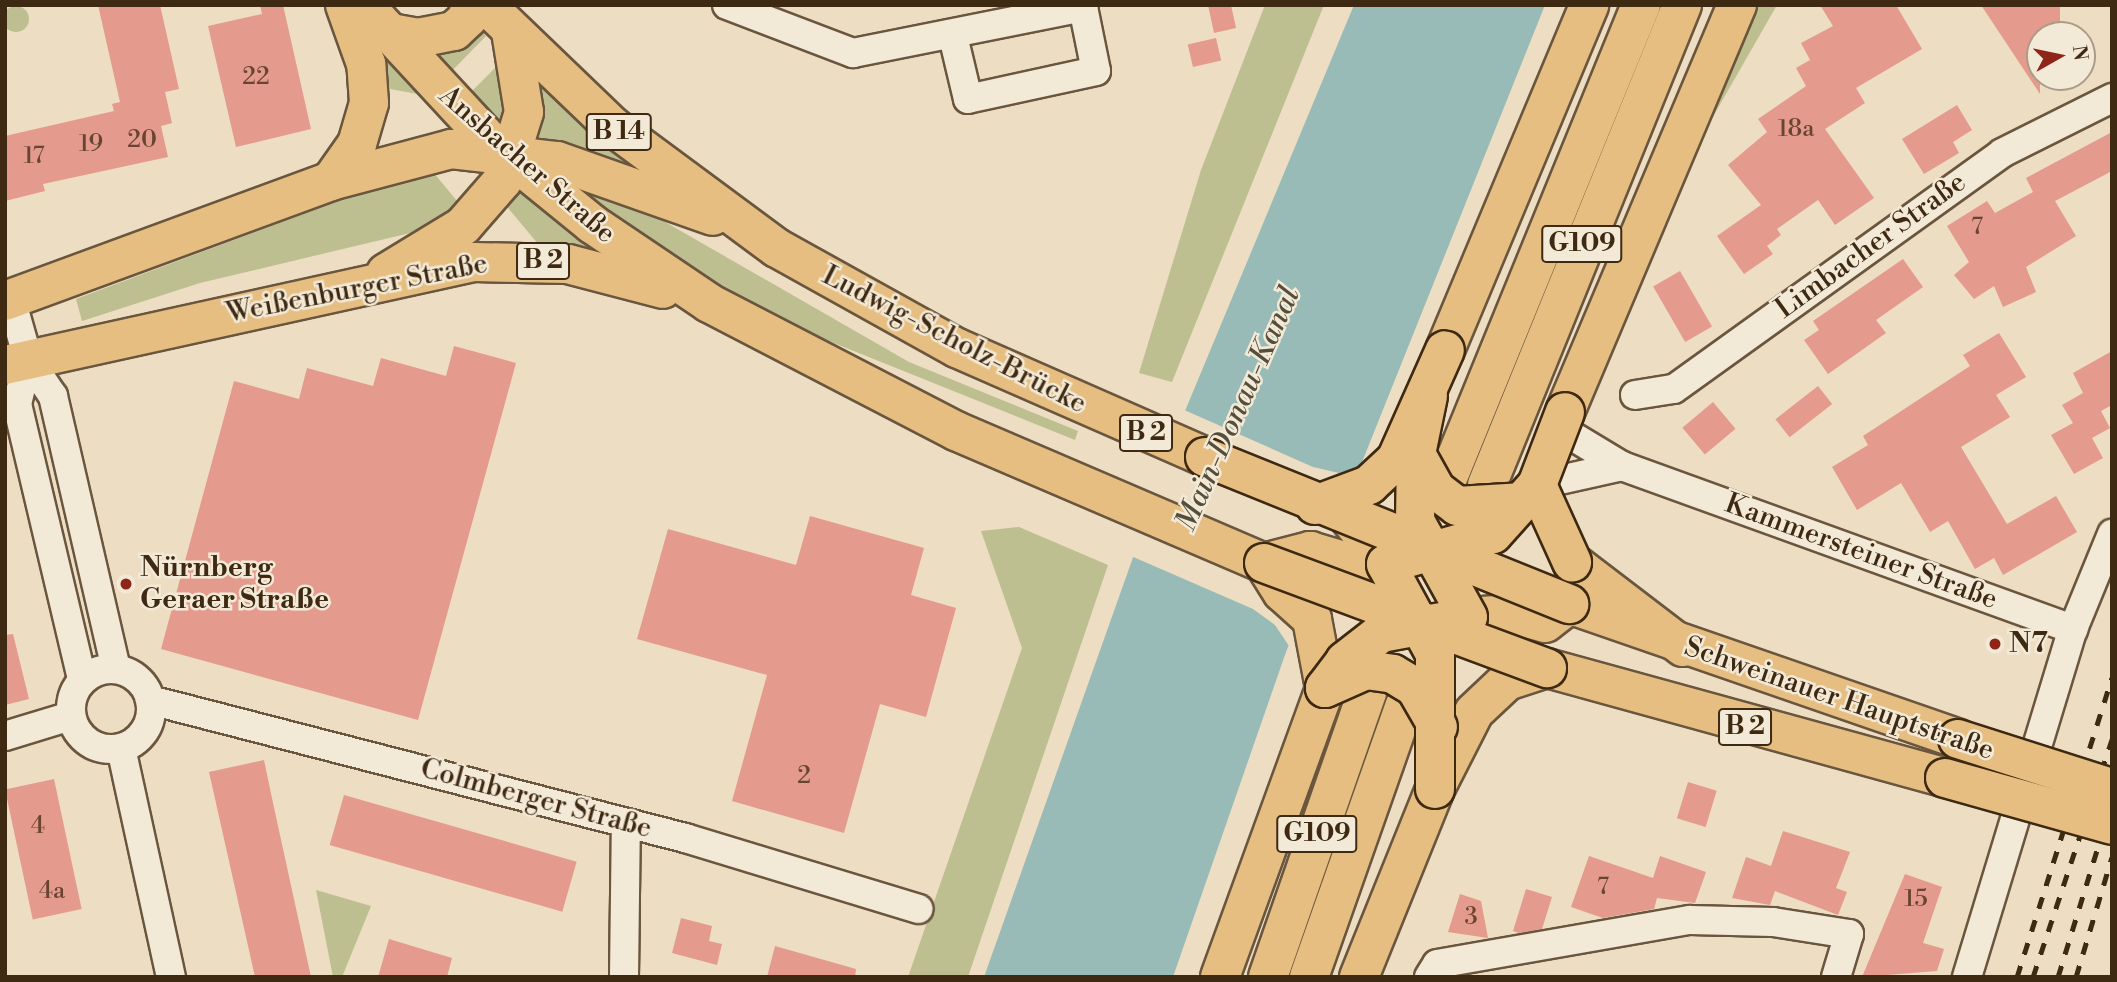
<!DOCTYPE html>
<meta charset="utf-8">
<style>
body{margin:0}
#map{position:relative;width:2117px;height:982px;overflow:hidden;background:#edddc2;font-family:"Libre Bodoni",serif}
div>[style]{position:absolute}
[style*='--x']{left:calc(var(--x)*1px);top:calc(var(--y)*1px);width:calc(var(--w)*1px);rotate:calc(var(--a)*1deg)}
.green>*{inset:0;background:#bdbf90}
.round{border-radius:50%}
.water>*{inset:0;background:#99bbb7}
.pier>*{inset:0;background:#edddc2}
.building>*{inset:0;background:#e49a8d;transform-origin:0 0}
.roads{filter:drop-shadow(2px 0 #6a563e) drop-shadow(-2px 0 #6a563e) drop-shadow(0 2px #6a563e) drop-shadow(0 -2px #6a563e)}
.street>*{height:28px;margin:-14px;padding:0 14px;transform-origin:14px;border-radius:14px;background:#f3e9d7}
.street>.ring{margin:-14px;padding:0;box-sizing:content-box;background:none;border:28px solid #f3e9d7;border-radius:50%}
.primary>*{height:38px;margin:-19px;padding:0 19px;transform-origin:19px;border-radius:19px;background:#e6be81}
.highway>*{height:38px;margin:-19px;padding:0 19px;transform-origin:19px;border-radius:19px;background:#e6be81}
.rail>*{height:5px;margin-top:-2.5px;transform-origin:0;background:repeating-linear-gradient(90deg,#3e2912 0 12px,transparent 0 24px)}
.bridges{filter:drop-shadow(2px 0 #3e2912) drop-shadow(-2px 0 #3e2912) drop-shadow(0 2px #3e2912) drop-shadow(0 -2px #3e2912)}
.primary-bridge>*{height:38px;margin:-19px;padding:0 19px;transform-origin:19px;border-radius:19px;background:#e6be81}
.highway-bridge>*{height:38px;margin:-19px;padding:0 19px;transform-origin:19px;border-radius:19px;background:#e6be81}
.dots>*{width:19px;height:19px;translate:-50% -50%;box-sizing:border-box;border:4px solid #f3e9d7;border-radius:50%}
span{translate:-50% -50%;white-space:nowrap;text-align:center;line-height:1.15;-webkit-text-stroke:5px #f3e9d7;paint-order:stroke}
.number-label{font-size:24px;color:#684531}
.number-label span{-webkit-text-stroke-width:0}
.shield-label span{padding:2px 5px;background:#f3e9d7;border:2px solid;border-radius:5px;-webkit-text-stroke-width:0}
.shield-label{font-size:26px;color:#3e2912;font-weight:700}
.street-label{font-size:28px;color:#3e2912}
.poi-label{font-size:28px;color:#3e2912;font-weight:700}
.left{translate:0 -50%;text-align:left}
.water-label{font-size:30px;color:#554e3b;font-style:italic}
.frame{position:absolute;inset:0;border:7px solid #3e2912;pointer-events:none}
.north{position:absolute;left:2026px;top:21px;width:70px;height:70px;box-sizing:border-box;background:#f3e9d7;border:2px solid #ab9c88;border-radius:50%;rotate:81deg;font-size:19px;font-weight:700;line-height:28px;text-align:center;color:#3e2912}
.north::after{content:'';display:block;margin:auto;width:24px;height:32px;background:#8f2418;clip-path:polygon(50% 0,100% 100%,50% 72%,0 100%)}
</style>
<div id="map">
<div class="green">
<i style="clip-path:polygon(1265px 5px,1324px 5px,1172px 382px,1139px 373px,1201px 170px)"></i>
<i style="clip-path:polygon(1748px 5px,1777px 5px,1687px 162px)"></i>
<i class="round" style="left:3px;top:6px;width:26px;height:26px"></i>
<i style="clip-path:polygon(482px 32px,486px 36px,446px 77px,424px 50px)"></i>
<i style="clip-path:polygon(379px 46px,423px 95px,379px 87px)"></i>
<i style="clip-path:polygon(500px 63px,508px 110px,500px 130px,466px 97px)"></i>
<i style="clip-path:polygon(533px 73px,634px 162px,628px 171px,533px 138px)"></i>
<i style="clip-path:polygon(433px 172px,462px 207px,427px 229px,200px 283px,82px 321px,76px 299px,373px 188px)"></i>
<i style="clip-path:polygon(547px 172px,646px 211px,909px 362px,1078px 431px,1075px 440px,794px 327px,698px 277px)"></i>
<i style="clip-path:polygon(518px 184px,600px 248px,595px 255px,539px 245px,503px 202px)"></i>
<i style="clip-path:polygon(1019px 527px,1108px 565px,968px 977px,908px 977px,1022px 648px,981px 531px)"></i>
<i style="clip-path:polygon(316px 890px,371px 906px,342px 977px,333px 977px)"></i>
</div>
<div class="water">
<i style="clip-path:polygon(1354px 5px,1545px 5px,1286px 652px,1173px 977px,984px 977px,1185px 411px)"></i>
</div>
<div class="pier">
<i style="clip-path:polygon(1182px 409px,1313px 467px,1339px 473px,1361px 467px,1291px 649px,1275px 625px,1253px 609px,1131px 556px)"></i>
</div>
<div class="building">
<i style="clip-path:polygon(98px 5px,160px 5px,179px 89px,165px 92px,172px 123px,161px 126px,168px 157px,43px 184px,45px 191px,5px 201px,5px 136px,114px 111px,112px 104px,120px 102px)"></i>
<i style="clip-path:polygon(260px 5px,283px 5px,311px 129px,236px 147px,208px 26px,262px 14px)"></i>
<i style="clip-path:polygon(1208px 5px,1231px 5px,1236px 28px,1214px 33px)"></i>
<i style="clip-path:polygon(1820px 5px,1896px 5px,1922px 49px,1856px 88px,1865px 103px,1825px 129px,1874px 198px,1835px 225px,1818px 200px,1777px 229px,1781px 235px,1767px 246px,1773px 254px,1744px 274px,1717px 236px,1761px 205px,1728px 165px,1767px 132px,1758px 119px,1806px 86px,1796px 68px,1810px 60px,1801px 43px,1833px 26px)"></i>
<i style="clip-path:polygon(1981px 5px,2060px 5px,2060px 35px,2040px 35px,2040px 94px)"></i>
<i style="left:1216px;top:38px;width:23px;height:29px;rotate:77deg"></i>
<i style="clip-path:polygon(1957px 105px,1972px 130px,1953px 142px,1959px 153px,1924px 174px,1902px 139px)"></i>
<i style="clip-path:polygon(2112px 132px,2112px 171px,2055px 201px,2076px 236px,2026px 267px,2036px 292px,2003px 307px,1994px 286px,1974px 299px,1954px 275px,1969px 262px,1947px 226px,1987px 201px,1995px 213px,2033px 192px,2026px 178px)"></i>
<i style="clip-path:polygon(1903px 259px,1923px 287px,1876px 320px,1886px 333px,1828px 374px,1804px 340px,1819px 330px,1813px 321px)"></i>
<i style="left:1680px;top:271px;width:64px;height:31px;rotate:60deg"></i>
<i style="clip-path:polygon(1999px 333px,2026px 377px,1996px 395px,2010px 417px,1961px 447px,2007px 524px,2056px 496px,2077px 532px,2003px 575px,1994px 558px,1975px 569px,1948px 521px,1930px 532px,1901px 483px,1857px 510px,1832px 467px,1868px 445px,1863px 436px,1970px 366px,1963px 355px)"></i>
<i style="clip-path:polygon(454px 346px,516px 363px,418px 720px,161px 649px,234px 381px,299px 399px,307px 368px,373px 386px,381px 358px,446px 376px)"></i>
<i style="clip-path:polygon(2112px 351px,2112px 405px,2101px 411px,2110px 428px,2092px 438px,2103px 458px,2074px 474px,2051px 435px,2073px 423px,2062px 405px,2083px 393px,2073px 373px)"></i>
<i style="left:1818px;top:386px;width:23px;height:54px;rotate:52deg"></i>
<i style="left:1713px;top:402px;width:35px;height:40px;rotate:50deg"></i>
<i style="clip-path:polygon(810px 516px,924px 548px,911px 595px,956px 608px,926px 717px,880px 704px,844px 833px,732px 801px,767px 675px,637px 639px,668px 529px,796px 565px)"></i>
<i style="clip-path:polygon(13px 634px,29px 699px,5px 705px,5px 635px)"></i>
<i style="clip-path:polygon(264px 760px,273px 803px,311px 977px,255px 977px,209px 772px)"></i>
<i style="left:54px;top:779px;width:133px;height:50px;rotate:78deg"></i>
<i style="left:1688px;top:782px;width:30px;height:38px;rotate:17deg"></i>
<i style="left:344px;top:795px;width:242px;height:52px;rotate:16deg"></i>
<i style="clip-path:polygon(1783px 831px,1850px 852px,1836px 888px,1847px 892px,1838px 915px,1775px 891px,1770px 905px,1732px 898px,1746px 857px,1771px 866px)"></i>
<i style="clip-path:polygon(1589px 856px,1653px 878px,1660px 856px,1706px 872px,1695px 903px,1657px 898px,1654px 909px,1603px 918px,1571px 907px)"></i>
<i style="clip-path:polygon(1905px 874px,1942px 887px,1923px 943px,1944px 949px,1937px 971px,1862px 977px)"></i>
<i style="clip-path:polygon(1526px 889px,1552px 897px,1542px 929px,1519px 933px,1513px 931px)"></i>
<i style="clip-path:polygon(1460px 894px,1481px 901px,1488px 938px,1448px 932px)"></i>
<i style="clip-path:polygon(681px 918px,712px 926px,709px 941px,722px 944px,717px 965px,672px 953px)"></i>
<i style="clip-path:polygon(389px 939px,452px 958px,447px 977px,378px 977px)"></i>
<i style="clip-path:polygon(775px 946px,856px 969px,855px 977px,767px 977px)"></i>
</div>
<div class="roads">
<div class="street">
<i style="--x:727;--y:5;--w:135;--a:20.9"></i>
<i style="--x:853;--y:53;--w:235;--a:-11.3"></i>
<i style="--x:1083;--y:7;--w:65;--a:78.5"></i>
<i style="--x:1096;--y:71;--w:131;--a:167.7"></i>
<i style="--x:968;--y:99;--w:65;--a:-103.4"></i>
<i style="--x:11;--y:299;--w:62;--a:74.2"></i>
<i style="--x:28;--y:359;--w:45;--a:56"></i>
<i style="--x:53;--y:396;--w:279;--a:77"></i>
<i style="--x:28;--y:359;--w:46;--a:103.7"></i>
<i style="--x:17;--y:404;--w:284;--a:76.7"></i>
<i style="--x:1635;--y:395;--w:39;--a:-9"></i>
<i style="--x:1674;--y:389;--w:404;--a:-35.7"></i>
<i style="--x:2002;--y:153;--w:123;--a:-26.6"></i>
<i style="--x:1559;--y:428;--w:74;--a:31.1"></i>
<i style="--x:1622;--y:466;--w:480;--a:19.9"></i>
<i style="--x:1537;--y:485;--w:87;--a:-12.6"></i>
<i class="ring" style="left:71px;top:669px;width:52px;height:52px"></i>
<i style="--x:150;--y:700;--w:553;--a:14.46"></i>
<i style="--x:685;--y:838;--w:244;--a:16.9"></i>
<i style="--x:5;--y:736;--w:69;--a:-16.9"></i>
<i style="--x:121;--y:748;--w:234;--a:77.7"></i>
<i style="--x:624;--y:977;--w:154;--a:-89.3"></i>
<i style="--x:1429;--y:977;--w:15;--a:-58"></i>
<i style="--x:1437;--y:964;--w:257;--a:-9.9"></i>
<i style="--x:1690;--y:920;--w:83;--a:1.4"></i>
<i style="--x:1773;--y:922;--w:77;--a:9"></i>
<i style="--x:1849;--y:934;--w:45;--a:106.8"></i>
<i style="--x:1967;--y:977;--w:364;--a:-73.1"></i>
<i style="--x:2073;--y:629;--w:103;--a:-67.7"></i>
</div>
<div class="primary">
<i style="--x:364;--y:5;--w:185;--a:47.2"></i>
<i style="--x:490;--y:141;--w:132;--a:39.1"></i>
<i style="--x:592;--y:224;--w:141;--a:34"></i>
<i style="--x:709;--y:303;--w:278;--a:27.4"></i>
<i style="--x:956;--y:431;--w:335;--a:23.2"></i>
<i style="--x:486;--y:5;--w:175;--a:43.8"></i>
<i style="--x:612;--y:126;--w:205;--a:36.5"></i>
<i style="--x:777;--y:248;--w:206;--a:29.1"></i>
<i style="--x:957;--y:348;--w:271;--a:23.7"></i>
<i style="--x:385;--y:32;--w:34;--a:10"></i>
<i style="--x:418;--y:38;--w:37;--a:-11"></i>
<i style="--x:454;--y:31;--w:19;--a:-43"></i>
<i style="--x:468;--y:18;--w:13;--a:-81"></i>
<i style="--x:331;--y:181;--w:45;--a:-54.9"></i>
<i style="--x:357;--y:144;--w:43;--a:-73.7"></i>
<i style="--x:369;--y:103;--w:39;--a:-94"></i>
<i style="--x:366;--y:64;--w:63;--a:-109.6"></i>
<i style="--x:386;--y:273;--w:90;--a:-31.4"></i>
<i style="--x:463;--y:226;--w:61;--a:-49"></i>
<i style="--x:503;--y:180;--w:71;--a:-72.8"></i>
<i style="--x:524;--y:112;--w:81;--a:-99.2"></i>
<i style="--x:5;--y:301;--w:347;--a:-20.2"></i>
<i style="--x:331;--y:181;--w:124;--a:-14.9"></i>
<i style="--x:451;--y:149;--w:107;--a:6.5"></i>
<i style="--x:557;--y:161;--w:165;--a:19.4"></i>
<i style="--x:5;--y:365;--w:480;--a:-12.4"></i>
<i style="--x:474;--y:262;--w:94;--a:1.2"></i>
<i style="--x:568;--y:264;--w:98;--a:14.7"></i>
<i style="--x:1569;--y:604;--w:412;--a:19.1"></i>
<i style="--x:1547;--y:668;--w:413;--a:15.4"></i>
</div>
<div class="highway">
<i style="--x:1445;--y:350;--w:374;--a:-67.3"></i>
<i style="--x:1565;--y:412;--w:442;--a:-67.1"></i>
<i style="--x:1449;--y:475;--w:508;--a:-67.78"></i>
<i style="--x:1487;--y:485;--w:518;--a:-67.89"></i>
<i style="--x:1572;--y:562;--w:140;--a:37.4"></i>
<i style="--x:1468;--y:617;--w:42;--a:-4.1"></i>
<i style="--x:1510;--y:614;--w:36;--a:14"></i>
<i style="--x:1545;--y:623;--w:31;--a:-38"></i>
<i style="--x:1220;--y:977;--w:307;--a:-70"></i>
<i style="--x:1325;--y:688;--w:70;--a:-100.7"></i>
<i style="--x:1312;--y:619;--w:40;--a:-138"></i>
<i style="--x:1282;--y:592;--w:34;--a:-122"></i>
<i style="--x:1264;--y:563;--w:48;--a:-14.6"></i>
<i style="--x:1310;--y:551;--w:49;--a:16.6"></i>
<i style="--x:1357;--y:565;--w:29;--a:-2"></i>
<i style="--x:1386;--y:564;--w:58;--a:-128.7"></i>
<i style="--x:1268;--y:977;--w:302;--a:-70.8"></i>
<i style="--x:1309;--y:977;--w:286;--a:-70.6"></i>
<i style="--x:1359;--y:977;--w:203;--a:-68"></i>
<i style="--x:1435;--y:789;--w:86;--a:-63.1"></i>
<i style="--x:1474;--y:712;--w:45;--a:-43.2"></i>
<i style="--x:1507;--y:681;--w:42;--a:-18"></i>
</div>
</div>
<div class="rail">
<i style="--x:2017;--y:977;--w:314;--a:-72.4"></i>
<i style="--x:2033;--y:977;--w:251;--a:-71.6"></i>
<i style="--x:2058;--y:977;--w:183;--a:-72.9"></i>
<i style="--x:2076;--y:977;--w:125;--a:-73.3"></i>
</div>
<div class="bridges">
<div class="primary-bridge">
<i style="--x:1205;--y:457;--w:393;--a:22"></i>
<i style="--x:1264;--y:563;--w:302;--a:20.4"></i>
<i style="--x:1958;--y:739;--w:162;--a:17.7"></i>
<i style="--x:1945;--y:778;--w:173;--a:15.7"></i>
</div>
<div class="highway-bridge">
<i style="--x:1416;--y:454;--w:41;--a:60.9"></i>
<i style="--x:1436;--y:490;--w:26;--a:37"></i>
<i style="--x:1457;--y:506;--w:67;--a:-3.4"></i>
<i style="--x:1537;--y:485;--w:85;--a:65.6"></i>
<i style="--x:1315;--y:505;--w:58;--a:-20.3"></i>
<i style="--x:1369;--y:485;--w:37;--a:-43"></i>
<i style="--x:1396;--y:460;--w:120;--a:-66"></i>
<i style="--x:1325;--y:688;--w:34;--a:-53"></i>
<i style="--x:1345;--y:661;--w:46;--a:-37.9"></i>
<i style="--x:1381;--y:633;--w:88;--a:-10.4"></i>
<i style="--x:1468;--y:617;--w:110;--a:-118.9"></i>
<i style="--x:1415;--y:521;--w:67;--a:-89.1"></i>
<i style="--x:1416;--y:454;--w:59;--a:-78.3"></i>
<i style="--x:1325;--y:688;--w:45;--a:-23.7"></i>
<i style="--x:1366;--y:670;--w:27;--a:8"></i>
<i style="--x:1393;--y:674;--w:26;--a:31"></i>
<i style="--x:1415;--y:687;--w:46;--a:60.1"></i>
<i style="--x:1435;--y:789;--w:135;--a:-90"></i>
<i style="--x:1435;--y:654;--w:102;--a:-118.6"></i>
<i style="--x:1386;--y:564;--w:111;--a:-15.7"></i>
<i style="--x:1493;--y:534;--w:66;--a:-48.1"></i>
<i style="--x:1537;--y:485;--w:78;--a:-69"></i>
</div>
</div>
<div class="dots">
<i style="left:126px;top:584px;background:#8f2418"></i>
<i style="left:1995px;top:644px;background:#8f2418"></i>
</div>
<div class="number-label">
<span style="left:256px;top:78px">22</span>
<span style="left:1796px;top:130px">18a</span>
<span style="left:142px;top:141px">20</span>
<span style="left:91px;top:145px">19</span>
<span style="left:34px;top:157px">17</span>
<span style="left:1977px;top:228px">7</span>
<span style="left:804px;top:777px">2</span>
<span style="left:38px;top:827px">4</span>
<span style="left:1603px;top:888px">7</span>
<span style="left:52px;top:892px">4a</span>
<span style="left:1916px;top:900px">15</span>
<span style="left:1471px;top:918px">3</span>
</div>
<div class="shield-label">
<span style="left:619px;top:132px">B 14</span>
<span style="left:1582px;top:244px">G109</span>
<span style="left:543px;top:261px">B 2</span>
<span style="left:1146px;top:433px">B 2</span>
<span style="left:1745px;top:727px">B 2</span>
<span style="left:1317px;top:834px">G109</span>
</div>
<div class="street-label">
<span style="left:527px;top:165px;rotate:41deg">Ansbacher Straße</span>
<span style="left:1871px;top:246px;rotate:-36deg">Limbacher Straße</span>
<span style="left:357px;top:289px;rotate:-11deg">Weißenburger Straße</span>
<span style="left:954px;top:340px;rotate:27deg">Ludwig-Scholz-Brücke</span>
<span style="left:1861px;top:552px;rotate:20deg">Kammersteiner Straße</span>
<span style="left:1839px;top:699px;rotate:19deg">Schweinauer Hauptstraße</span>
<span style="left:536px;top:799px;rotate:15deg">Colmberger Straße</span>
</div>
<div class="poi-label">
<span class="left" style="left:140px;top:584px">Nürnberg<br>Geraer Straße</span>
<span class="left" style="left:2009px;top:644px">N7</span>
</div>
<div class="water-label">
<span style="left:1238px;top:409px;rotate:-66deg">Main-Donau-Kanal</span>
</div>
<div class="frame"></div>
<div class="north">N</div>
</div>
